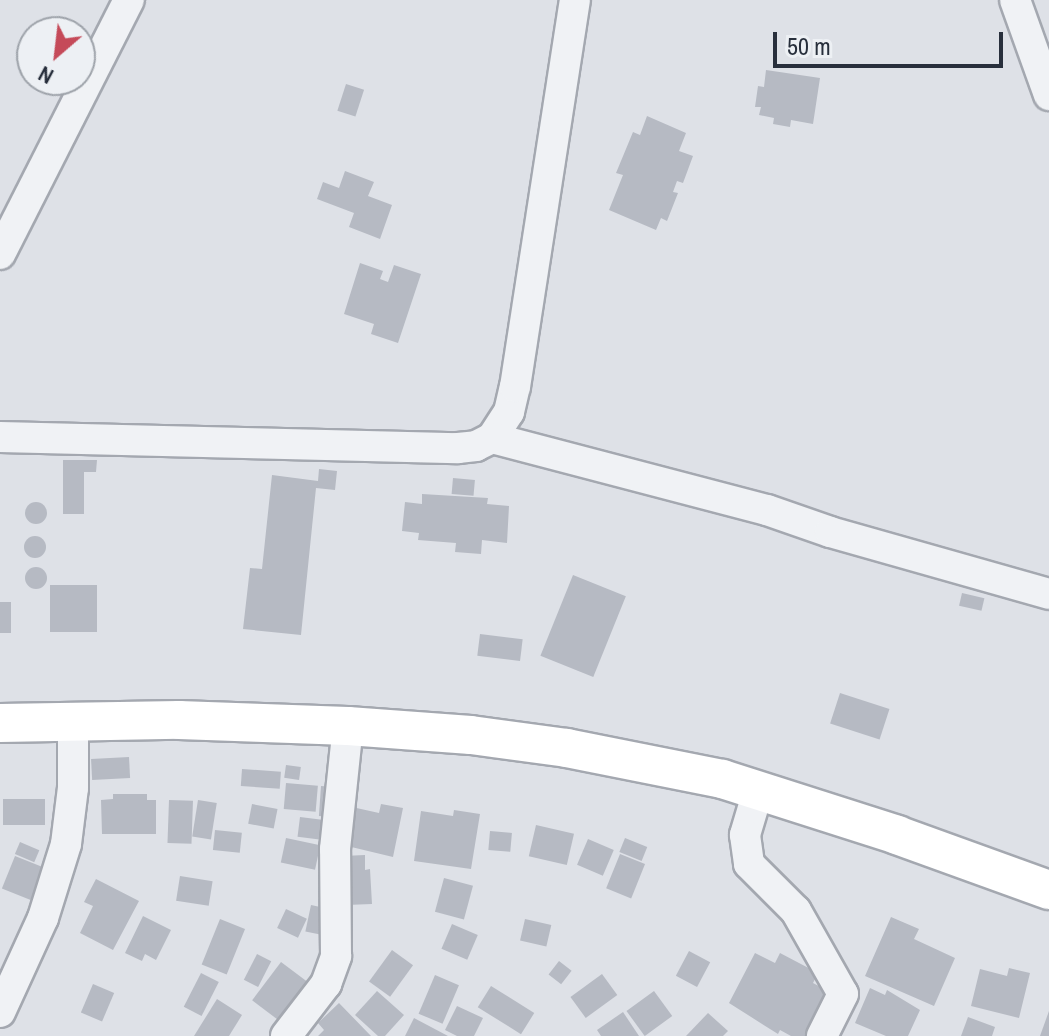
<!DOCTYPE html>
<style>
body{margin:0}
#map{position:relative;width:1049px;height:1036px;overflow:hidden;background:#dee1e7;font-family:"Archivo Narrow",sans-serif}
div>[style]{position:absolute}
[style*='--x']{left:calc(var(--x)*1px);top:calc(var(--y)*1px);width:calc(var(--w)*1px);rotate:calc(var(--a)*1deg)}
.building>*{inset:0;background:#b6bac3;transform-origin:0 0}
.round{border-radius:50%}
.roads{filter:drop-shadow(2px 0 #a4a8b0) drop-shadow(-2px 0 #a4a8b0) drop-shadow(0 2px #a4a8b0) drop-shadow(0 -2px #a4a8b0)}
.minor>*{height:30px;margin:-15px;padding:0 15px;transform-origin:15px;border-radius:15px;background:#f0f2f5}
.major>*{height:38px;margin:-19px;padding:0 19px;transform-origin:19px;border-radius:19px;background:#fff}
span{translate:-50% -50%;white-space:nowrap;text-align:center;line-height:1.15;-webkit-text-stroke:7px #edf0f4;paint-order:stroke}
.north{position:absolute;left:16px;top:16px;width:80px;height:80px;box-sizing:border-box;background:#edf0f4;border:2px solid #9ea3aa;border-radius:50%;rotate:208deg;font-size:22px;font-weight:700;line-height:32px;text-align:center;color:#282f3c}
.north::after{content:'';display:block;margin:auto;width:28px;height:36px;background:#c54a59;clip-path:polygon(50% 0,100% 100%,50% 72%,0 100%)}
.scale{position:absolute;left:773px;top:32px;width:230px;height:36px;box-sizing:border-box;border:4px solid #282f3c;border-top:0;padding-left:10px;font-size:24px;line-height:28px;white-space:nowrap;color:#282f3c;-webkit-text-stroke:6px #edf0f4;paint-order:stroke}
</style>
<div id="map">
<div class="building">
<i style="clip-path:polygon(766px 70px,820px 78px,813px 124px,791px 120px,790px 127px,773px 124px,774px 118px,759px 115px,761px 107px,755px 107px,758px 86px,764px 87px)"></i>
<i style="left:346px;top:84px;width:19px;height:28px;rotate:18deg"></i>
<i style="clip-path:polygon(647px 116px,686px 133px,679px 151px,693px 156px,683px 183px,677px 181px,673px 192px,678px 193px,667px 221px,661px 218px,656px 230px,609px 210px,623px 175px,616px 173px,633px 132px,640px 135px)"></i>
<i style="clip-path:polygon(345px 171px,374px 182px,368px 196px,392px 205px,380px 239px,349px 227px,354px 213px,317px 199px,323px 182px,339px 188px)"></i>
<i style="clip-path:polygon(360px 263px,383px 271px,380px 279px,388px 282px,394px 265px,421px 274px,398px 343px,371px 334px,374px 324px,344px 314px)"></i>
<i style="clip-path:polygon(63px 460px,97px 460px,96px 472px,84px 472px,84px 514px,63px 514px)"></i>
<i style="clip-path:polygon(319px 469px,337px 471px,335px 490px,316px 488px,301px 635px,243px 629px,250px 568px,262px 569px,272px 475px,318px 481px)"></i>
<i style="left:453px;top:478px;width:22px;height:16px;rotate:5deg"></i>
<i style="clip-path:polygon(422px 494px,488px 498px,487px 504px,509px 506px,507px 543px,482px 540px,481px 554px,455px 552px,456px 543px,418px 540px,419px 533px,402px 531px,405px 502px,422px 504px)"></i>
<i class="round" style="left:25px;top:502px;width:22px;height:22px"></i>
<i class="round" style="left:24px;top:536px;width:22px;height:22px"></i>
<i class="round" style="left:25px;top:567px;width:22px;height:22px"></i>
<i style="left:573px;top:575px;width:57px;height:87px;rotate:22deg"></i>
<i style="left:50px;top:585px;width:47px;height:47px"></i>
<i style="left:962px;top:593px;width:23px;height:13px;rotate:13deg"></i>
<i style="left:0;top:602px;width:11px;height:31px"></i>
<i style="left:480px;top:634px;width:43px;height:22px;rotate:7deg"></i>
<i style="left:840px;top:693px;width:52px;height:32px;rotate:18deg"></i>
<i style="left:129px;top:757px;width:21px;height:38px;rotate:87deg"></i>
<i style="left:286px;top:765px;width:15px;height:13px;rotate:8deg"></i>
<i style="left:242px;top:769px;width:39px;height:17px;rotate:4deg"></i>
<i style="left:286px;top:783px;width:32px;height:26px;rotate:5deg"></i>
<i style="left:321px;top:786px;width:14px;height:30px;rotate:4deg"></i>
<i style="clip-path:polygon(113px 794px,147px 794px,147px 800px,156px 800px,156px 834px,102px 834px,101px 800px,113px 799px)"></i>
<i style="left:45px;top:799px;width:26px;height:42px;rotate:90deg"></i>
<i style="left:169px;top:800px;width:24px;height:43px;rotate:2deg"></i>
<i style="left:198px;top:800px;width:19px;height:37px;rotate:9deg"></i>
<i style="left:252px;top:804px;width:26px;height:20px;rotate:11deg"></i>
<i style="clip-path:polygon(381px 804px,403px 808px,393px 857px,343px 845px,352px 807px,379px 813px)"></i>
<i style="clip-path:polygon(454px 810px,480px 814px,471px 869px,414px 861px,421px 811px,453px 816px)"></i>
<i style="left:300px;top:817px;width:24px;height:20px;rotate:7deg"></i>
<i style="left:536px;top:825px;width:39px;height:32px;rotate:13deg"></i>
<i style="left:215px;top:830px;width:27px;height:20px;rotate:6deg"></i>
<i style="left:490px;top:831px;width:22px;height:19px;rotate:5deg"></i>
<i style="left:286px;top:838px;width:35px;height:25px;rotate:12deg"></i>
<i style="left:625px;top:838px;width:24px;height:15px;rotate:22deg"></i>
<i style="left:588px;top:839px;width:28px;height:28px;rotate:23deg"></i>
<i style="left:20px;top:842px;width:21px;height:13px;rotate:23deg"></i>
<i style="left:620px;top:854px;width:27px;height:37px;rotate:22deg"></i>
<i style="clip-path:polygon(365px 855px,365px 870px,370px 869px,372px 904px,346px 905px,343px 856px)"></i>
<i style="left:15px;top:856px;width:31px;height:35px;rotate:22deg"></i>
<i style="left:180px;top:876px;width:33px;height:25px;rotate:9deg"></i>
<i style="left:444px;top:878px;width:30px;height:35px;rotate:15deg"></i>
<i style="clip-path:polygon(96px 879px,139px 901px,113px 950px,80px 933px,93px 906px,84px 902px)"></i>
<i style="left:311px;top:905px;width:19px;height:27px;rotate:12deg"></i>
<i style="left:286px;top:909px;width:23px;height:21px;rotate:25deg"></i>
<i style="clip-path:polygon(143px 916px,171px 930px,156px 960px,145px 954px,142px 961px,125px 953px)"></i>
<i style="clip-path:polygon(891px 917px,919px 929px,914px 939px,955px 958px,934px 1006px,865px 976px)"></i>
<i style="left:220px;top:919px;width:27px;height:49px;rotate:22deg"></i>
<i style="left:525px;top:919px;width:27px;height:22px;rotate:13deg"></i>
<i style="left:452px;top:924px;width:28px;height:27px;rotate:23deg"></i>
<i style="left:392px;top:950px;width:26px;height:39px;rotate:36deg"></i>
<i style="left:689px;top:951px;width:24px;height:28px;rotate:28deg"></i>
<i style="clip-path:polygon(755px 953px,775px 963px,780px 953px,818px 973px,813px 983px,836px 995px,814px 1036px,791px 1036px,780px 1030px,778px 1034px,729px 1003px)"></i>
<i style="left:257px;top:954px;width:16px;height:29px;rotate:27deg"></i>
<i style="left:559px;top:961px;width:16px;height:17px;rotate:38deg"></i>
<i style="left:281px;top:962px;width:38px;height:48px;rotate:37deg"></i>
<i style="clip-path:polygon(1009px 968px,1030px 973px,1019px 1018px,971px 1006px,980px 969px,1007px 976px)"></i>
<i style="left:201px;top:973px;width:20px;height:38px;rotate:27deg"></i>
<i style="left:602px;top:974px;width:26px;height:39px;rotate:54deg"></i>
<i style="left:435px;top:975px;width:26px;height:42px;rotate:23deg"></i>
<i style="left:93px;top:984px;width:23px;height:31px;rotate:23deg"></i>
<i style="left:491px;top:986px;width:51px;height:25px;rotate:32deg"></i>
<i style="clip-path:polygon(870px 988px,885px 995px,887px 990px,920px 1010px,908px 1036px,886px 1036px,855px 1023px)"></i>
<i style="clip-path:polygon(377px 991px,404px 1015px,385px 1036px,378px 1036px,355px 1015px)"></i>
<i style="left:654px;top:991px;width:31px;height:34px;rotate:54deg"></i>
<i style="clip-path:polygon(217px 999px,242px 1015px,229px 1036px,194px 1036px)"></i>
<i style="clip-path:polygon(339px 1003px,371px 1036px,318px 1036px,324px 1030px,318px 1023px)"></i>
<i style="clip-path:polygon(457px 1006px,483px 1018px,474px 1036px,457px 1036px,445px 1030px)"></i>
<i style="clip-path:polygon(1049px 1011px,1049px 1036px,1040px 1036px)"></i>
<i style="clip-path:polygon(623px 1012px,639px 1036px,601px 1036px,597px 1030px)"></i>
<i style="clip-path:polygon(708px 1013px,728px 1031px,723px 1036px,686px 1036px)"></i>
<i style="clip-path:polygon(968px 1017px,995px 1027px,992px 1036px,961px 1036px)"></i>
<i style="clip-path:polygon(414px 1018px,448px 1036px,405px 1036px)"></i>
</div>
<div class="roads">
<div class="minor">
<i style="--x:1015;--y:0;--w:101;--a:70.3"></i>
<i style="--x:0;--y:254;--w:285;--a:-63.1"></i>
<i style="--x:0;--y:437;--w:458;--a:1.4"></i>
<i style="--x:458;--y:448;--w:18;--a:-6"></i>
<i style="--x:476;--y:446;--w:18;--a:-27"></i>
<i style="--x:492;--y:438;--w:31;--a:-57"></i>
<i style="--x:509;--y:412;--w:26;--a:-77"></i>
<i style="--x:515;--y:387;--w:392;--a:-81.2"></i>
<i style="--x:492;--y:438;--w:284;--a:14.7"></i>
<i style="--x:767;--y:510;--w:67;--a:19.2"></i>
<i style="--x:830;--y:532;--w:228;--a:15.8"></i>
<i style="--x:758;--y:791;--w:46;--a:106.5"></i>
<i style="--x:745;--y:835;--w:29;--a:82"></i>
<i style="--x:749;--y:864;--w:66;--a:45"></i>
<i style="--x:796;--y:911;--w:95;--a:60.5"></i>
<i style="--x:843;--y:994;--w:47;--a:116.6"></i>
<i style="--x:0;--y:1012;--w:103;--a:-65.4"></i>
<i style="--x:43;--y:918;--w:77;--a:-72.7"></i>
<i style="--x:66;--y:844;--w:56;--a:-82.9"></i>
<i style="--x:73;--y:788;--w:66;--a:-90"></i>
<i style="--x:286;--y:1036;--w:66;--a:-52.4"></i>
<i style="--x:326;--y:984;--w:30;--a:-70"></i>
<i style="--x:336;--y:956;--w:107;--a:-90.5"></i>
<i style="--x:335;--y:849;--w:124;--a:-84"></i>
</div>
<div class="major">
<i style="--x:0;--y:723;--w:179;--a:-1"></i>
<i style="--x:179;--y:720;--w:169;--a:2"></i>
<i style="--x:348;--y:726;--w:123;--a:4.2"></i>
<i style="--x:471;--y:735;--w:97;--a:7.7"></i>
<i style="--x:567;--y:748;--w:158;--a:11.3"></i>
<i style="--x:722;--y:779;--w:184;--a:17.7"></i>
<i style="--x:897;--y:835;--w:162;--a:19.9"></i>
</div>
</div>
<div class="north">N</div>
<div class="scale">50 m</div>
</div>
